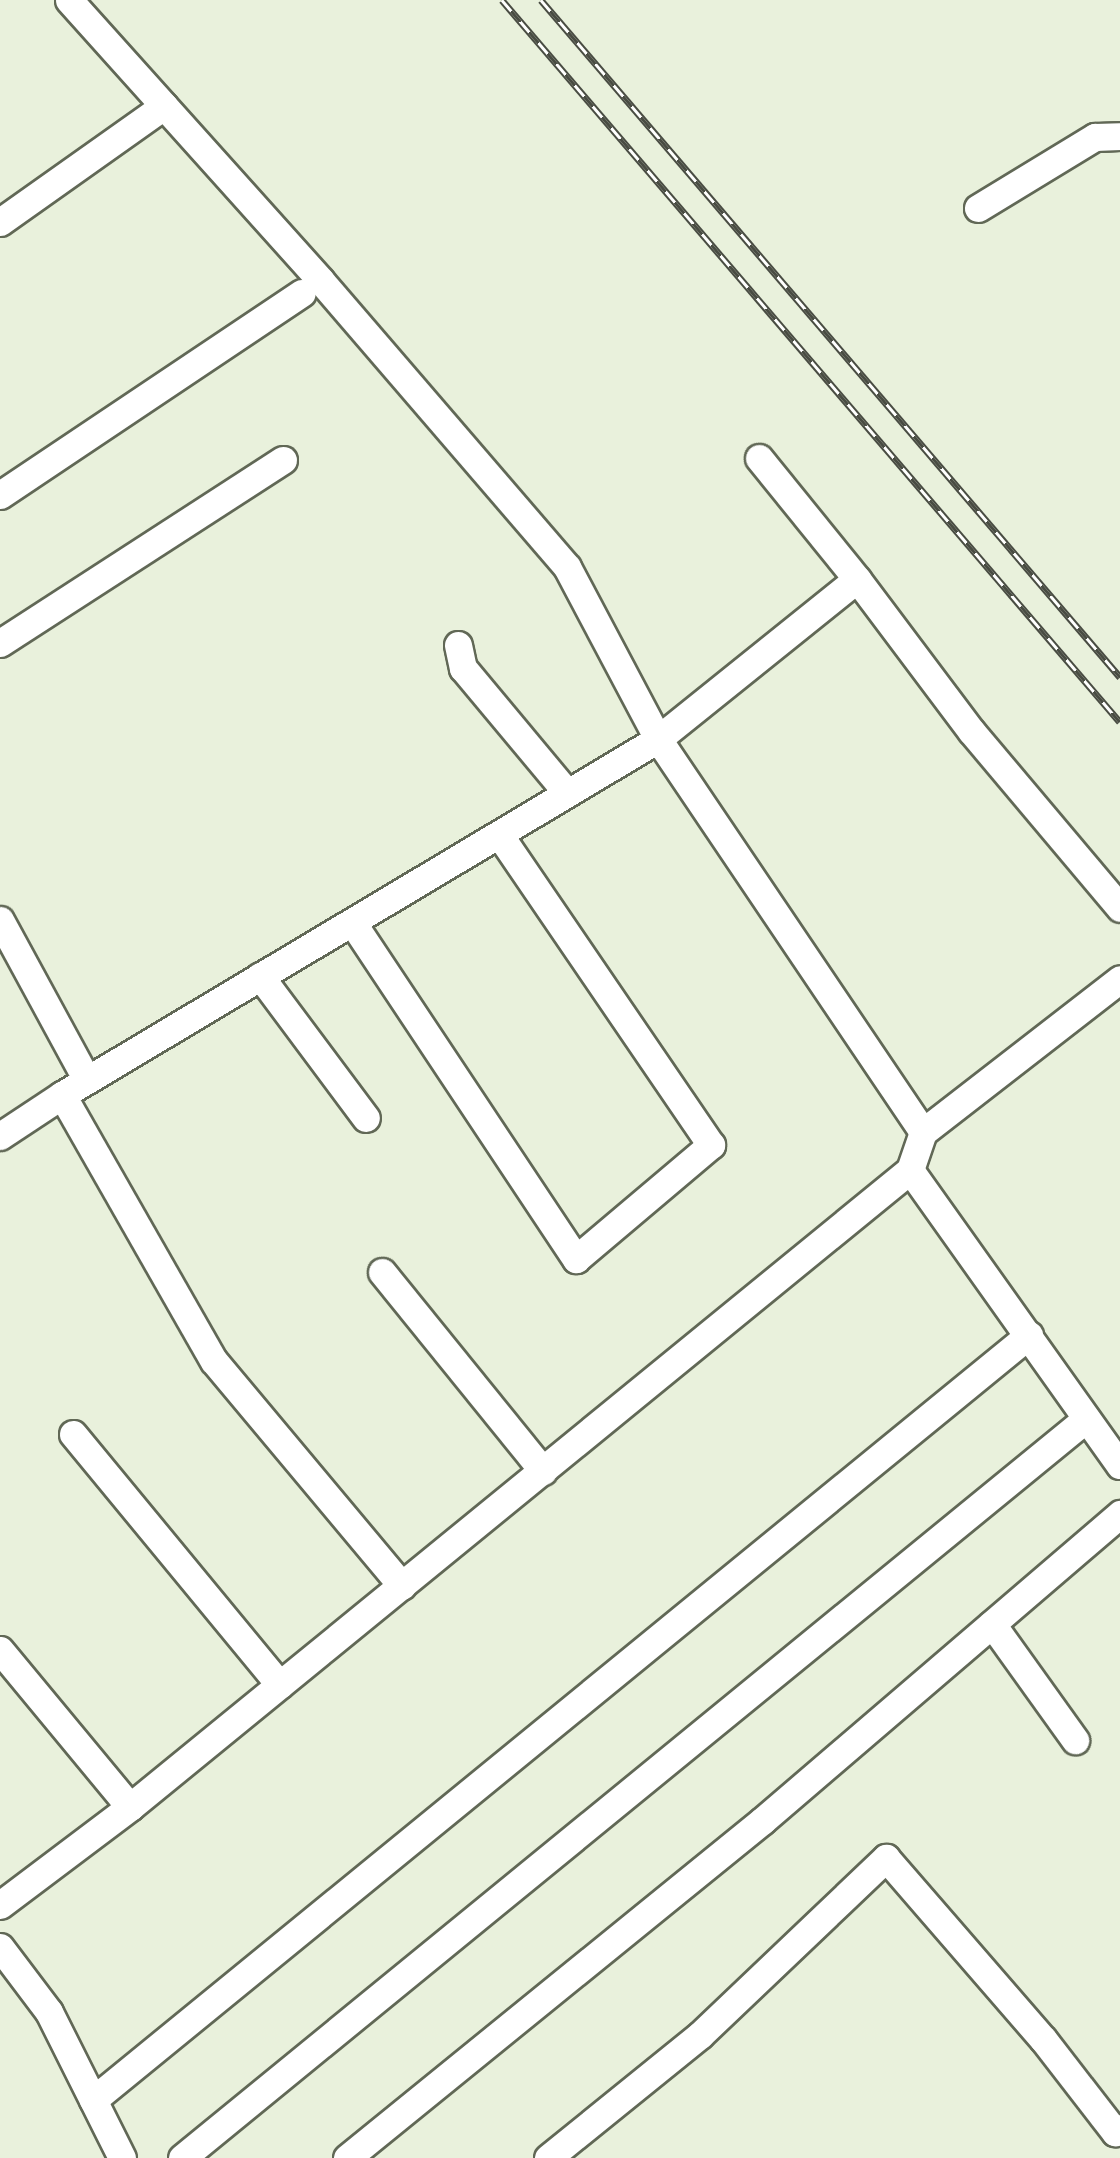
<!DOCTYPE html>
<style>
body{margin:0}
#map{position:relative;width:1120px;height:2158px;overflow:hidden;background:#e9f1dc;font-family:"Times New Roman",serif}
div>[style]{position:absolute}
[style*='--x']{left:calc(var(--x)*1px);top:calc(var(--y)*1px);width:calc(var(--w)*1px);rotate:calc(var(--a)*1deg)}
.roads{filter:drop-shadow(2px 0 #616856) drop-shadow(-2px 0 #616856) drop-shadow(0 2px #616856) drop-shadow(0 -2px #616856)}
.street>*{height:27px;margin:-13.5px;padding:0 13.5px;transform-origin:13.5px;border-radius:13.5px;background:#fff}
.rail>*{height:7px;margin-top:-3.5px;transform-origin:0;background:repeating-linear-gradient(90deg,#fff 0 14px,#494c43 0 28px);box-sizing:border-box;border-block:2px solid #494c43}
span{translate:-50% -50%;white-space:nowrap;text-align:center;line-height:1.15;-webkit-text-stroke:6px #fff;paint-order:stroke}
</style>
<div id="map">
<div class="roads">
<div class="street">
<i style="--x:69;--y:0;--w:377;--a:48.1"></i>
<i style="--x:321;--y:281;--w:377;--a:49.3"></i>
<i style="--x:567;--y:567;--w:195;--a:62.1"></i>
<i style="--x:658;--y:739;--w:474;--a:56"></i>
<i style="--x:923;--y:1132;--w:40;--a:108.9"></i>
<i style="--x:910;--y:1170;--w:362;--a:54.6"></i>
<i style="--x:978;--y:208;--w:137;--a:-31.3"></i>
<i style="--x:1095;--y:137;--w:25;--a:-2"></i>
<i style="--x:0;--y:222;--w:201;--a:-35.3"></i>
<i style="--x:759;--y:458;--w:156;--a:51"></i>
<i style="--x:0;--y:495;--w:363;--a:-33.8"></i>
<i style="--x:0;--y:643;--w:337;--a:-32.9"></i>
<i style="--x:458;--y:645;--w:24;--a:78"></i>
<i style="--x:463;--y:668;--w:163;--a:50.2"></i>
<i style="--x:0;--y:920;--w:182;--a:61.5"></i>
<i style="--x:352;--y:922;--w:405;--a:56.4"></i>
<i style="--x:576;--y:1259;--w:177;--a:-40.2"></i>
<i style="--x:711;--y:1145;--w:376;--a:-124.3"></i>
<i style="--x:260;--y:976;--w:177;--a:53.3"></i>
<i style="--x:62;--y:1095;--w:694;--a:-30.85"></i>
<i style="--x:658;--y:739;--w:255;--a:-38.8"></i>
<i style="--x:857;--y:579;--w:191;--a:53.1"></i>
<i style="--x:972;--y:732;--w:230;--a:49.9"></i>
<i style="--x:923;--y:1132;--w:249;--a:-37.8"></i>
<i style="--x:0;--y:1136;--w:74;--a:-33.5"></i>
<i style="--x:62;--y:1095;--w:306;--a:60.3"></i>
<i style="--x:214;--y:1361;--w:293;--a:50.1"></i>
<i style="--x:382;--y:1272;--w:256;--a:51"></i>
<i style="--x:73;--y:1434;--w:325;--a:50.5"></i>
<i style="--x:992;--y:1624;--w:143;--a:54.4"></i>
<i style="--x:0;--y:1650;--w:204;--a:50.4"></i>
<i style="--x:0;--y:1905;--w:163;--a:-37"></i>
<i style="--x:130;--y:1807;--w:1007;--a:-39.24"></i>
<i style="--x:0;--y:1947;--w:81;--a:53"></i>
<i style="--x:49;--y:2012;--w:163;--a:63.4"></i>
<i style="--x:93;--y:2100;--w:1209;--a:-39.26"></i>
<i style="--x:182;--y:2158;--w:1168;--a:-39.27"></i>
<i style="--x:347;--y:2158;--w:535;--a:-39.08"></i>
<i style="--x:762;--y:1821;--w:472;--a:-40.6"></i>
<i style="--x:548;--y:2158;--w:196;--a:-39"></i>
<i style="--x:700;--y:2035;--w:257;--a:-43.6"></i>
<i style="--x:886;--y:1858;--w:240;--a:49.1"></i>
<i style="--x:1043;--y:2039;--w:118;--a:52.3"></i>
<i style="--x:1115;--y:2132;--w:6;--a:-39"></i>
</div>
</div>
<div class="rail">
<i style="--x:502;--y:0;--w:950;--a:49.44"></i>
<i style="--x:541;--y:0;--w:891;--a:49.46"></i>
</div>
</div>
